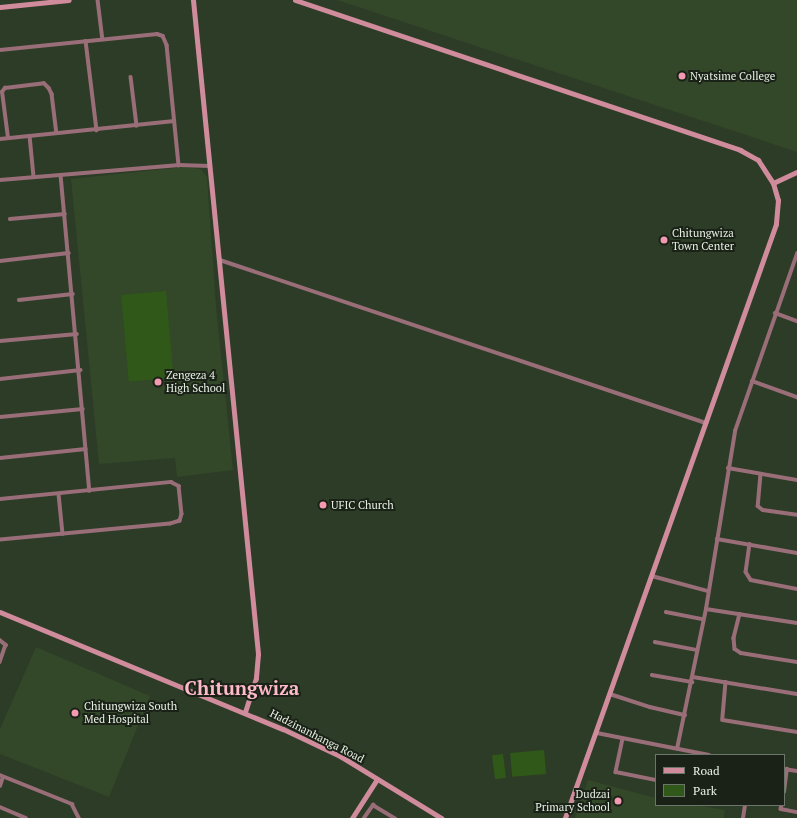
<!DOCTYPE html>
<style>
body{margin:0}
#map{position:relative;width:797px;height:818px;overflow:hidden;background:#2d3c26;font-family:"PT Serif",serif}
div>[style]{position:absolute}
[style*='--x']{left:calc(var(--x)*1px);top:calc(var(--y)*1px);width:calc(var(--w)*1px);rotate:calc(var(--a)*1deg)}
.built>*{inset:0;background:#334729}
.green>*{inset:0;background:#305818;transform-origin:0 0}
.street>*{height:3.5px;margin:-1.75px;padding:0 1.75px;transform-origin:1.75px;border-radius:1.75px;background:#996e78}
.secondary>*{height:5px;margin:-2.5px;padding:0 2.5px;transform-origin:2.5px;border-radius:2.5px;background:#d08c9c}
.dots>*{width:11px;height:11px;translate:-50% -50%;box-sizing:border-box;border:2px solid #1a2117;border-radius:50%}
span{translate:-50% -50%;white-space:nowrap;text-align:center;line-height:1.15;-webkit-text-stroke:4px #1a2117;paint-order:stroke}
.poi-label{font-size:11px;color:#e8f2e4}
.left{translate:0 -50%;text-align:left}
.right{translate:-100% -50%;text-align:right}
.street-label{font-size:11px;color:#e8f2e4}
.town-label{font-size:19px;color:#febac9;font-weight:700}
.legend{position:absolute;left:655px;top:754px;width:130px;height:52px;box-sizing:border-box;background:#1a2117;border:1px solid #6c7569;margin:0;padding:5px 7px;list-style:none;font-size:12px;color:#e8f2e4}
.legend li{display:flex;align-items:center;gap:8px;height:20px}
.legend b{width:20px;border:1px solid #6c7569}
</style>
<div id="map">
<div class="built">
<i style="clip-path:polygon(337px 0,797px 0,797px 152px)"></i>
<i style="clip-path:polygon(184px 167px,201px 169px,207px 177px,216px 306px,233px 470px,177px 477px,175px 458px,99px 464px,71px 179px)"></i>
<i style="clip-path:polygon(36px 647px,150px 696px,109px 797px,0 754px,0 729px)"></i>
<i style="clip-path:polygon(588px 780px,656px 798px,656px 805px,696px 805px,725px 810px,724px 818px,575px 818px)"></i>
</div>
<div class="green">
<i style="left:166px;top:291px;width:87px;height:45px;rotate:85deg"></i>
<i style="left:544px;top:750px;width:24px;height:34px;rotate:85deg"></i>
<i style="left:503px;top:754px;width:24px;height:11px;rotate:83deg"></i>
</div>
<div class="street">
<i style="--x:98;--y:0;--w:39;--a:83"></i>
<i style="--x:86;--y:41;--w:90;--a:83"></i>
<i style="--x:0;--y:50;--w:158;--a:-5.8"></i>
<i style="--x:157;--y:34;--w:6;--a:18"></i>
<i style="--x:163;--y:36;--w:10;--a:66"></i>
<i style="--x:167;--y:45;--w:121;--a:84.3"></i>
<i style="--x:131;--y:77;--w:49;--a:83"></i>
<i style="--x:30;--y:136;--w:41;--a:84.4"></i>
<i style="--x:8;--y:138;--w:46;--a:-97.4"></i>
<i style="--x:2;--y:92;--w:5;--a:-53"></i>
<i style="--x:5;--y:88;--w:39;--a:-7"></i>
<i style="--x:44;--y:83;--w:7;--a:45"></i>
<i style="--x:49;--y:88;--w:7;--a:63"></i>
<i style="--x:52;--y:94;--w:39;--a:83"></i>
<i style="--x:0;--y:139;--w:175;--a:-5.9"></i>
<i style="--x:61;--y:175;--w:317;--a:84.8"></i>
<i style="--x:0;--y:180;--w:180;--a:-4.8"></i>
<i style="--x:179;--y:165;--w:30;--a:2"></i>
<i style="--x:10;--y:219;--w:55;--a:-5.2"></i>
<i style="--x:220;--y:260;--w:513;--a:18.54"></i>
<i style="--x:0;--y:261;--w:69;--a:-6.6"></i>
<i style="--x:19;--y:300;--w:54;--a:-6.3"></i>
<i style="--x:775;--y:313;--w:23;--a:20"></i>
<i style="--x:0;--y:341;--w:77;--a:-5.2"></i>
<i style="--x:0;--y:379;--w:81;--a:-6.4"></i>
<i style="--x:752;--y:381;--w:48;--a:19.6"></i>
<i style="--x:0;--y:417;--w:83;--a:-5.5"></i>
<i style="--x:0;--y:458;--w:86;--a:-6"></i>
<i style="--x:728;--y:468;--w:70;--a:9.9"></i>
<i style="--x:761;--y:474;--w:32;--a:95"></i>
<i style="--x:758;--y:506;--w:6;--a:39"></i>
<i style="--x:763;--y:510;--w:34;--a:8"></i>
<i style="--x:59;--y:494;--w:40;--a:84.3"></i>
<i style="--x:0;--y:499;--w:172;--a:-5.7"></i>
<i style="--x:171;--y:482;--w:9;--a:27"></i>
<i style="--x:179;--y:486;--w:28;--a:84"></i>
<i style="--x:182;--y:514;--w:7;--a:106"></i>
<i style="--x:180;--y:521;--w:10;--a:163"></i>
<i style="--x:170;--y:524;--w:171;--a:174.6"></i>
<i style="--x:717;--y:539;--w:81;--a:9.9"></i>
<i style="--x:750;--y:544;--w:28;--a:98"></i>
<i style="--x:746;--y:572;--w:9;--a:58"></i>
<i style="--x:751;--y:580;--w:47;--a:11.1"></i>
<i style="--x:652;--y:576;--w:58;--a:15"></i>
<i style="--x:706;--y:609;--w:92;--a:8.7"></i>
<i style="--x:666;--y:612;--w:38;--a:11"></i>
<i style="--x:740;--y:614;--w:25;--a:104"></i>
<i style="--x:734;--y:638;--w:11;--a:85"></i>
<i style="--x:735;--y:649;--w:7;--a:34"></i>
<i style="--x:741;--y:653;--w:57;--a:9.1"></i>
<i style="--x:0;--y:640;--w:8;--a:40"></i>
<i style="--x:6;--y:645;--w:18;--a:109"></i>
<i style="--x:655;--y:642;--w:43;--a:10.8"></i>
<i style="--x:652;--y:675;--w:41;--a:9.9"></i>
<i style="--x:693;--y:677;--w:105;--a:9.3"></i>
<i style="--x:726;--y:682;--w:38;--a:95"></i>
<i style="--x:723;--y:720;--w:75;--a:9.2"></i>
<i style="--x:610;--y:694;--w:42;--a:18"></i>
<i style="--x:650;--y:707;--w:36;--a:13"></i>
<i style="--x:597;--y:733;--w:114;--a:11.1"></i>
<i style="--x:623;--y:739;--w:34;--a:102"></i>
<i style="--x:616;--y:772;--w:41;--a:11.3"></i>
<i style="--x:677;--y:749;--w:143;--a:-78.3"></i>
<i style="--x:706;--y:609;--w:180;--a:-80.7"></i>
<i style="--x:735;--y:431;--w:188;--a:-70.7"></i>
<i style="--x:784;--y:769;--w:13;--a:9"></i>
<i style="--x:0;--y:775;--w:78;--a:21.9"></i>
<i style="--x:72;--y:804;--w:16;--a:63"></i>
<i style="--x:0;--y:786;--w:9;--a:-72"></i>
<i style="--x:784;--y:792;--w:23;--a:-83"></i>
<i style="--x:782;--y:805;--w:4;--a:104"></i>
<i style="--x:781;--y:809;--w:16;--a:11"></i>
<i style="--x:0;--y:807;--w:28;--a:23"></i>
<i style="--x:364;--y:818;--w:16;--a:-55"></i>
<i style="--x:373;--y:805;--w:26;--a:31"></i>
<i style="--x:743;--y:818;--w:13;--a:-81"></i>
</div>
<div class="secondary">
<i style="--x:193;--y:0;--w:657;--a:84.32"></i>
<i style="--x:258;--y:654;--w:24;--a:95"></i>
<i style="--x:256;--y:678;--w:36;--a:108"></i>
<i style="--x:295;--y:0;--w:470;--a:18.6"></i>
<i style="--x:740;--y:150;--w:21;--a:29"></i>
<i style="--x:758;--y:160;--w:27;--a:57"></i>
<i style="--x:773;--y:183;--w:18;--a:74"></i>
<i style="--x:778;--y:200;--w:24;--a:95"></i>
<i style="--x:776;--y:224;--w:630;--a:109.56"></i>
<i style="--x:0;--y:7;--w:69;--a:-5.8"></i>
<i style="--x:773;--y:183;--w:26;--a:-25"></i>
<i style="--x:0;--y:612;--w:306;--a:22.5"></i>
<i style="--x:283;--y:729;--w:63;--a:25.3"></i>
<i style="--x:340;--y:756;--w:119;--a:31.5"></i>
<i style="--x:352;--y:818;--w:46;--a:-57.3"></i>
</div>
<div class="dots">
<i style="left:682px;top:76px;background:#f29aaf"></i>
<i style="left:664px;top:240px;background:#f29aaf"></i>
<i style="left:158px;top:382px;background:#f29aaf"></i>
<i style="left:323px;top:505px;background:#f29aaf"></i>
<i style="left:75px;top:713px;background:#f29aaf"></i>
<i style="left:618px;top:801px;background:#f29aaf"></i>
</div>
<div class="poi-label">
<span class="left" style="left:690px;top:76px">Nyatsime College</span>
<span class="left" style="left:672px;top:240px">Chitungwiza<br>Town Center</span>
<span class="left" style="left:166px;top:382px">Zengeza 4<br>High School</span>
<span class="left" style="left:331px;top:505px">UFIC Church</span>
<span class="left" style="left:84px;top:713px">Chitungwiza South<br>Med Hospital</span>
<span class="right" style="left:610px;top:801px">Dudzai<br>Primary School</span>
</div>
<div class="street-label">
<span style="left:317px;top:736px;rotate:27deg">Hadzinanhanga Road</span>
</div>
<div class="town-label">
<span style="left:242px;top:688px">Chitungwiza</span>
</div>
<ul class="legend">
<li><b style="height:5px;background:#d08c9c"></b>Road</li>
<li><b style="height:11px;background:#305818"></b>Park</li>
</ul>
</div>
